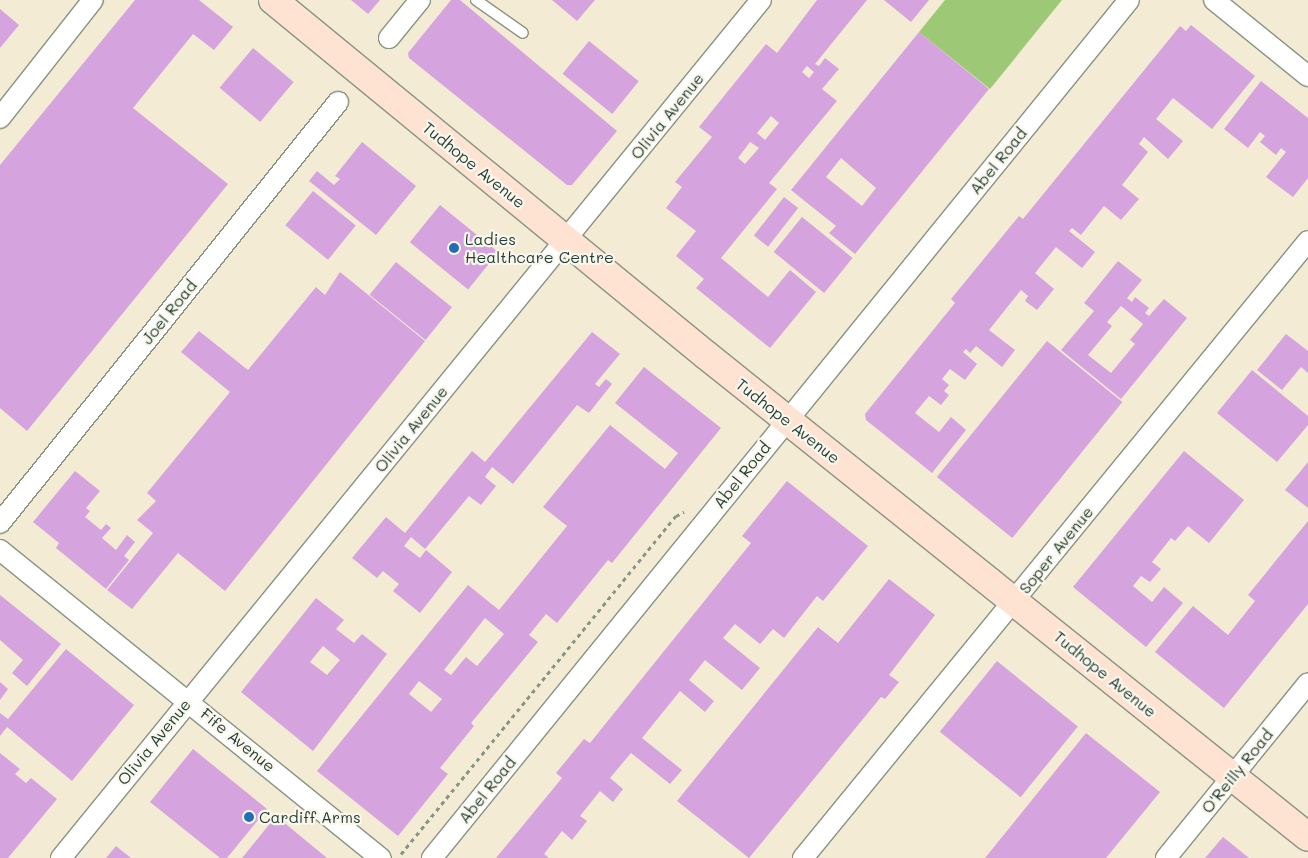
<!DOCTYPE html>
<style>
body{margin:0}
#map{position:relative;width:1308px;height:858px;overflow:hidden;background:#f3ebd4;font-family:Mali,sans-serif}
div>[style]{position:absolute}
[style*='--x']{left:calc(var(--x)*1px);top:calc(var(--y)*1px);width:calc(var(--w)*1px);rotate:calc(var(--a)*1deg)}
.green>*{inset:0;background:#9dc875}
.building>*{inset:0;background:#d5a4de;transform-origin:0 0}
.path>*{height:3px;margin-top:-1.5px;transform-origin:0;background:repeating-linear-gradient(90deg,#899484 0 4px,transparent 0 8px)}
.roads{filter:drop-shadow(1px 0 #899484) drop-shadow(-1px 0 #899484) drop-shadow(0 1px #899484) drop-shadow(0 -1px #899484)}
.lane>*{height:10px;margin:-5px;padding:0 5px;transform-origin:5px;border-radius:5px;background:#fff}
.street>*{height:20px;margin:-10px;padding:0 10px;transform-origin:10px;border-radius:10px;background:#fff}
.secondary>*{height:28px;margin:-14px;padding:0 14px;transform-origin:14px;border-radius:14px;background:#fee3d2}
.dots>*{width:14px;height:14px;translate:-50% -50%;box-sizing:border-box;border:2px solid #fbf7ec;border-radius:50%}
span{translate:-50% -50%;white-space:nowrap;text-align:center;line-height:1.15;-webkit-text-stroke:4.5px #fbf7ec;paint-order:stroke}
.street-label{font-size:16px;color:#1f3d34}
.poi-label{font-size:16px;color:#1f3d34}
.left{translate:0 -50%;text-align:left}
</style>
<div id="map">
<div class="green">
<i style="clip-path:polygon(945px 0,1062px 0,990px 89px,919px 32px)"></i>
</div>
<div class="building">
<i style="clip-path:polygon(135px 0,199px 0,233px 27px,214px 50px,193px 34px,133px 108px,228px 184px,27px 431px,0 408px,0 165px)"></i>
<i style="clip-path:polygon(351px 0,380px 0,368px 14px)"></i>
<i style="clip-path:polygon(451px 0,460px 0,617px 131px,572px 185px,567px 185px,409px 58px,408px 53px)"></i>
<i style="clip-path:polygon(552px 0,595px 0,577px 21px)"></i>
<i style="clip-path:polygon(evenodd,817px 0,867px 0,815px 64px,819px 66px,825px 58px,839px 69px,822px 89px,837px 101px,769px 183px,777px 189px,721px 258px,768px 297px,790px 270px,816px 292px,770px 348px,696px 288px,704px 279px,676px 256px,696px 231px,666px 208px,682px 187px,675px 182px,712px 137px,699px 127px,766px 44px,777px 53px,817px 0,807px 66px,814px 72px,809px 78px,802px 72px,807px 66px,817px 0,771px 116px,779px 123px,765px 140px,757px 133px,771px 116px,817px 0,750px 142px,759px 148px,745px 164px,738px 158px,750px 142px)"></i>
<i style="clip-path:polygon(884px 0,929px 0,911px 22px)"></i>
<i style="clip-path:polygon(0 9px,19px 25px,0 48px)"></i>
<i style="clip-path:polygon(1191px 25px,1255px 76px,1212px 129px,1173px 98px,1156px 119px,1183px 141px,1168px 159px,1144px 137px,1139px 144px,1148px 152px,1122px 185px,1139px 199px,1121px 220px,1104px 206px,1081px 235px,1072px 228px,1069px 231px,1095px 252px,1082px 268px,1056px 247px,1035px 273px,1054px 289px,1037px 310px,1025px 301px,1028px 296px,1021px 290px,989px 330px,1015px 350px,1002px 367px,976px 346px,970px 353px,966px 349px,963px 352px,977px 364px,965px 380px,950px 369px,942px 379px,949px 385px,944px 391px,949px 395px,941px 405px,929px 396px,915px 413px,939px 432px,951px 417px,966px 430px,932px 473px,866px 420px,865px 414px,955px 303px,951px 299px,1019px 216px,1023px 219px,1180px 26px,1186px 31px)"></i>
<i style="clip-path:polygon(evenodd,919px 32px,989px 89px,855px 254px,829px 233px,836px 226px,791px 190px,919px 32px,841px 158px,876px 188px,862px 206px,826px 177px,841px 158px)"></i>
<i style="left:589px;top:41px;width:64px;height:42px;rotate:39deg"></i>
<i style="left:253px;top:48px;width:53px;height:52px;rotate:40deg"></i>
<i style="clip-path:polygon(1261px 81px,1308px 118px,1308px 178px,1293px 197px,1266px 177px,1286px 152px,1281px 148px,1276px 155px,1260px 142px,1265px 136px,1260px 132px,1248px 148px,1224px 129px)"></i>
<i style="clip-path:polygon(362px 142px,416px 186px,376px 235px,309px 181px,317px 171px,334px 185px,340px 179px,335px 176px)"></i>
<i style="left:313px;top:191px;width:55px;height:44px;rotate:39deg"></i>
<i style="left:784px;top:197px;width:18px;height:49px;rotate:38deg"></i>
<i style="left:440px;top:205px;width:75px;height:48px;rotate:39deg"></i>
<i style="left:802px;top:217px;width:65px;height:45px;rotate:39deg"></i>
<i style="clip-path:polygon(evenodd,1118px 261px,1142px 280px,1127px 298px,1132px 302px,1135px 297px,1149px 308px,1145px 313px,1149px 316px,1164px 299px,1187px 318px,1121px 399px,1061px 350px,1094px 311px,1084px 303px,1118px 261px,1121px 306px,1143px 324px,1130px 340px,1135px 344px,1111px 373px,1088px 355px,1112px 326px,1107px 322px,1121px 306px)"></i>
<i style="left:396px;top:262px;width:72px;height:42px;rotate:39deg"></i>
<i style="clip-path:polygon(340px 272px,425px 341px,225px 591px,178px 553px,132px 609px,107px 590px,153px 533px,137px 520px,156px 501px,147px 493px,230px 392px,181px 352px,199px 331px,248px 370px,316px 287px,325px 295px)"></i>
<i style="clip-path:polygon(592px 332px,620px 354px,595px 384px,599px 387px,606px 379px,612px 384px,589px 413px,577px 405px,513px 484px,492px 467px,485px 477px,496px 486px,481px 505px,469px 496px,425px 549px,411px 537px,404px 546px,420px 558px,426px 550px,452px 572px,420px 613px,393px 591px,399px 584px,383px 571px,377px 578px,352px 558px,386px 517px,405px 533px,472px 451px,485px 462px)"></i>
<i style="clip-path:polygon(1286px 334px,1308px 351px,1308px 373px,1301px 367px,1282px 390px,1257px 370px)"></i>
<i style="left:1047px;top:341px;width:97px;height:175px;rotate:39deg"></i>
<i style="clip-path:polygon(evenodd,644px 367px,721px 428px,612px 563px,608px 560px,557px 623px,546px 614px,529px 635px,538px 642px,471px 723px,474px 726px,440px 768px,448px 774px,398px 836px,317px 771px,468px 585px,499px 610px,567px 526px,543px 507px,610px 425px,665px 469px,678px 453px,615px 403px,644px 367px,485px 618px,504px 634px,477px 666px,466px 657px,451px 675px,444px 670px,485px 618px,644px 367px,419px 681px,442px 699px,431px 712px,409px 694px,419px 681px)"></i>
<i style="clip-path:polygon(1252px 370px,1308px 416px,1308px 425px,1277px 462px,1217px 413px)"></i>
<i style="clip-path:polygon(1184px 451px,1244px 500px,1209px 543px,1188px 526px,1175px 541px,1171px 538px,1152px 562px,1161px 569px,1150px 582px,1141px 576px,1133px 586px,1152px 602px,1164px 587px,1183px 603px,1146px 647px,1073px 587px)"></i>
<i style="clip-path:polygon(1308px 462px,1308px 508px,1285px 490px)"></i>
<i style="clip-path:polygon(75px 471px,100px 491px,86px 508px,90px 511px,85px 517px,101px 530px,106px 524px,111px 528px,102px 538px,116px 550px,127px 535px,135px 542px,124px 556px,129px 560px,106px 589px,56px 548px,59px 543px,33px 522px)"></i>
<i style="clip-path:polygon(787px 481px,868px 546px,823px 601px,817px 596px,784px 638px,773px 629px,760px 644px,735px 624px,723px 638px,760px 668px,742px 690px,705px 660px,689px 680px,714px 701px,705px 712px,680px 691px,642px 738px,682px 770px,670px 784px,631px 753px,610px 778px,623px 789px,613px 802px,600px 791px,580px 816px,587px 821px,572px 840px,562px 831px,544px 854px,549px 858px,496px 858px,562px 778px,556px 773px,584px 739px,590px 743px,751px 543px,742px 536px)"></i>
<i style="clip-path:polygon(1308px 521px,1308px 604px,1224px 708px,1155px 652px,1193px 606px,1228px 635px,1255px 601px,1248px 595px)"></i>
<i style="clip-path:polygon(889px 579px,935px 615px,889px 675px,899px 682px,885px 699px,881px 697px,749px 858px,677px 801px,818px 627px,838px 643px)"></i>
<i style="clip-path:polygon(0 595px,61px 644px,27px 686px,12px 673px,23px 660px,0 640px)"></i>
<i style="clip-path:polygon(evenodd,316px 598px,344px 620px,336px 629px,354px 643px,362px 634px,387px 654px,313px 751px,241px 692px,316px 598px,323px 646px,340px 660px,327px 675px,310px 662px,323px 646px)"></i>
<i style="clip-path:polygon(66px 649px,134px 705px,72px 781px,7px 727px,0 736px,0 713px,8px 719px)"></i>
<i style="left:997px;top:661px;width:104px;height:91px;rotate:39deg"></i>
<i style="clip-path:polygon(0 682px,8px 689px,0 700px)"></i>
<i style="clip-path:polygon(1086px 733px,1160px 792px,1106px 858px,985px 858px)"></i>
<i style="clip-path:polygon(193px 749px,267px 809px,227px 858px,220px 858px,150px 802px)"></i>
<i style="clip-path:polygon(0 753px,20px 769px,15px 774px,26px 783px,31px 778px,57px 799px,8px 858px,0 858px)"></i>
<i style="clip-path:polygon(276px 816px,327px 858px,242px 858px)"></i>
<i style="clip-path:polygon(1223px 837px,1249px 858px,1205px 858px)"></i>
<i style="clip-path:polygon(116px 846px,131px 858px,106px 858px)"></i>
</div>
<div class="path">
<i style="--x:401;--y:854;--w:436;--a:-50.9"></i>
<i style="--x:676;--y:516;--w:9;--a:-27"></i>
</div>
<div class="roads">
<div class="lane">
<i style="--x:476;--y:0;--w:57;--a:35.1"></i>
</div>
<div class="street">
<i style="--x:1214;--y:0;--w:121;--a:39"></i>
<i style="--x:389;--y:38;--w:49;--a:-50.8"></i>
<i style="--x:0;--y:118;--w:150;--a:-51.8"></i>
<i style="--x:0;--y:523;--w:540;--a:-51.24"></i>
<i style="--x:0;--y:550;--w:490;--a:39"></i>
<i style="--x:61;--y:858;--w:1107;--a:-50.79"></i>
<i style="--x:432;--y:858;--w:1105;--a:-50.91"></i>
<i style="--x:803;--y:858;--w:797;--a:-50.7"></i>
<i style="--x:1166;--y:858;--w:225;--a:-50.9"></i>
</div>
<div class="secondary">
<i style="--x:273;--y:0;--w:560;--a:39.35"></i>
<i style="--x:706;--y:355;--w:771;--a:38.68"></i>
</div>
</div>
<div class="dots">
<i style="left:454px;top:248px;background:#1f6fb2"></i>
<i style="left:249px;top:817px;background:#1f6fb2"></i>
</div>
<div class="street-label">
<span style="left:667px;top:116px;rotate:-51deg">Olivia Avenue</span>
<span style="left:998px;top:161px;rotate:-51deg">Abel Road</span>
<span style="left:474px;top:165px;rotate:39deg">Tudhope Avenue</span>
<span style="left:169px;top:312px;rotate:-51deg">Joel Road</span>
<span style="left:788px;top:421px;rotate:38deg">Tudhope Avenue</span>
<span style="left:411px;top:429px;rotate:-51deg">Olivia Avenue</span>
<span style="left:742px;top:475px;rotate:-51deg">Abel Road</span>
<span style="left:1056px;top:550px;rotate:-51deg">Soper Avenue</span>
<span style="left:1105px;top:674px;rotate:39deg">Tudhope Avenue</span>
<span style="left:238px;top:740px;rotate:39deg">Fife Avenue</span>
<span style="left:154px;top:742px;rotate:-51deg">Olivia Avenue</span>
<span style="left:1237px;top:771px;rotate:-51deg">O'Reilly Road</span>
<span style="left:487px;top:790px;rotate:-51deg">Abel Road</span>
</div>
<div class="poi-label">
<span class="left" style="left:465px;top:248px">Ladies<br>Healthcare Centre</span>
<span class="left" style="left:259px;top:817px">Cardiff Arms</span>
</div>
</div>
